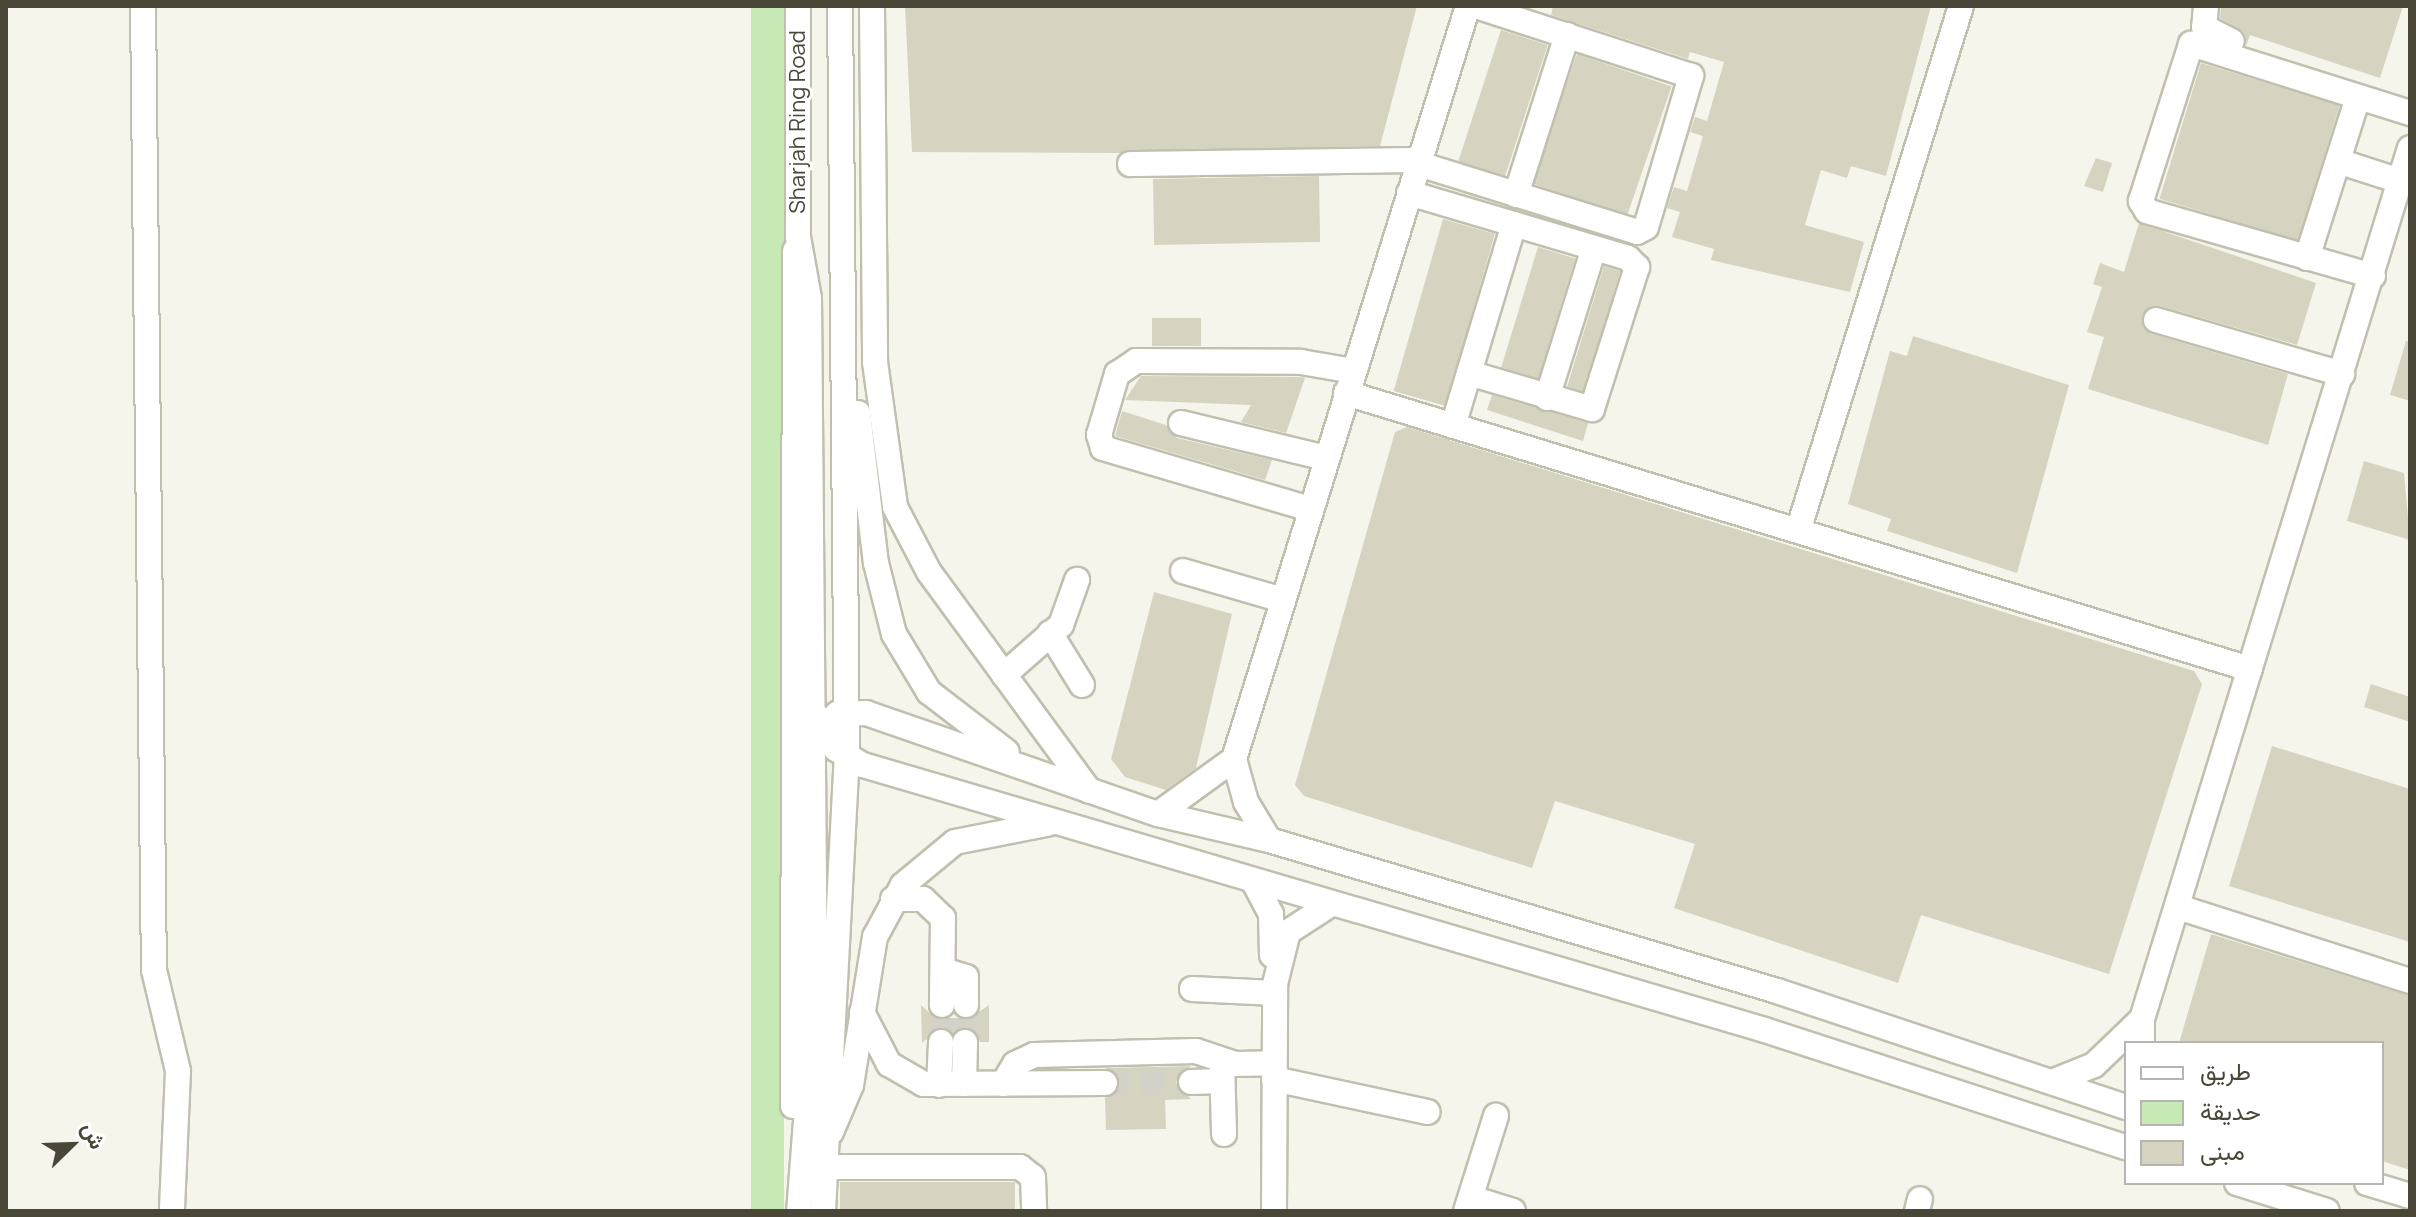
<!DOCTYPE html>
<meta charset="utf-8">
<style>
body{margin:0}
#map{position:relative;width:2416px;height:1217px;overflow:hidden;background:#f6f5ec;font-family:Manrope,Vazirmatn,sans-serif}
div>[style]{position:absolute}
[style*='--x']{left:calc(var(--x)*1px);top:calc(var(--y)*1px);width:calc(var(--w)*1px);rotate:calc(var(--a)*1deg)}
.green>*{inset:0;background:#c6e9b5;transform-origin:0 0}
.building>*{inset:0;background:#d7d3c1;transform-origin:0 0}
.minor-tunnel>*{height:24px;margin-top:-12px;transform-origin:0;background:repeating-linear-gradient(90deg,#d4d2c8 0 24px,transparent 0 36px)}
.roads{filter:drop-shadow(2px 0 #c1bfae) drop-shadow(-2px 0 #c1bfae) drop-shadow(0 2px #c1bfae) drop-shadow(0 -2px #c1bfae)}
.minor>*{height:24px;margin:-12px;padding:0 12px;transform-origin:12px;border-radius:12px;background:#fff}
span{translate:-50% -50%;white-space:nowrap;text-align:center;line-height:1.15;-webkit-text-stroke:6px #fff;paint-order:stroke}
.street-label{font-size:22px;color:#4a4739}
.frame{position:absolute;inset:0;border:8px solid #4a4739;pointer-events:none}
.legend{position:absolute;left:2124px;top:1041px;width:260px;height:144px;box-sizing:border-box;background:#fff;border:2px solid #b7b5b0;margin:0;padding:10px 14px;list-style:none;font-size:24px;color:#4a4739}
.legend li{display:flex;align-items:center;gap:16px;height:40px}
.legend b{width:40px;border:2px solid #b7b5b0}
.north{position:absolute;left:32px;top:1105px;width:80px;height:80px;-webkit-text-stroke:6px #fff;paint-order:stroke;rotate:67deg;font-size:22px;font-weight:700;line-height:32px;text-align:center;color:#4a4739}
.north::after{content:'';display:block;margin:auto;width:28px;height:36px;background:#4a4739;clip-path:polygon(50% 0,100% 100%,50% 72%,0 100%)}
</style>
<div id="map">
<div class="green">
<i style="left:751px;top:6px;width:33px;height:1205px"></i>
</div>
<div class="building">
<i style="clip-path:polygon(905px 6px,1417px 6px,1380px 146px,1120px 153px,912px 152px)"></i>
<i style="clip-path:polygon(1553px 6px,1931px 6px,1886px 176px,1851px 166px,1847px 178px,1821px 170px,1805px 225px,1864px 242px,1850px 292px,1711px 260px,1714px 249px,1672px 237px,1680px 212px,1667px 208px,1674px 187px,1687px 191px,1703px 136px,1690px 132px,1695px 117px,1707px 121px,1724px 62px,1690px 52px,1688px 59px,1551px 15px)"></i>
<i style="clip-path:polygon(2221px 6px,2403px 6px,2380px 78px,2250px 35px,2246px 46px,2244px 32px,2220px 18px)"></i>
<i style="left:1501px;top:30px;width:49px;height:138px;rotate:18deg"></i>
<i style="left:1577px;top:54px;width:100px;height:137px;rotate:19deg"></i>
<i style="left:2201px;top:63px;width:145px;height:142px;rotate:17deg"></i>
<i style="clip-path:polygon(2096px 158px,2112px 163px,2103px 192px,2084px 186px)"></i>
<i style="left:1319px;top:176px;width:66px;height:166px;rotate:89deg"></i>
<i style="left:1443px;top:219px;width:54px;height:179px;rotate:16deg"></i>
<i style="clip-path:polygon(2139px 223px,2316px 283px,2297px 345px,2160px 306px,2142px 315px,2152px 334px,2288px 374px,2268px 445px,2088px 389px,2104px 337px,2087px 332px,2102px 287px,2093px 284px,2100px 263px,2124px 272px)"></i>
<i style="left:1538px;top:247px;width:39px;height:126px;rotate:17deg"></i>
<i style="left:1604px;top:266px;width:17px;height:126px;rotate:17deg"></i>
<i style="left:1152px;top:318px;width:49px;height:28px"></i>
<i style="clip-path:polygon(1913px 336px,2069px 385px,2017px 573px,1887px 531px,1891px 519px,1848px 504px,1890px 351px,1907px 356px)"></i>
<i style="clip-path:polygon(2406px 341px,2410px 342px,2410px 401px,2390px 395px)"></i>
<i style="clip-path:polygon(1141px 376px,1300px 377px,1305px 378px,1286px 433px,1241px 422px,1251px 405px,1125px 400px)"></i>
<i style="clip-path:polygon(1492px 395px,1588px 423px,1583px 441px,1487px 410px)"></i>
<i style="clip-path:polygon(1122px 411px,1166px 425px,1177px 438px,1272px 460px,1265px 480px,1115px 436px)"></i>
<i style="clip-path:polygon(1407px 427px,2194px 671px,2202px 684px,2109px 974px,1921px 915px,1898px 983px,1674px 908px,1695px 844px,1555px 801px,1532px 868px,1304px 796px,1295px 785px,1395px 432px)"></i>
<i style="clip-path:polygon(2364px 461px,2404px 473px,2410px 540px,2347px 521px)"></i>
<i style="clip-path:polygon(1154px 592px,1232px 614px,1196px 768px,1166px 790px,1125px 777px,1111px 759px)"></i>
<i style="clip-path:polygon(2371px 684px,2410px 697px,2410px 722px,2364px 707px)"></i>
<i style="clip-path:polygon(2272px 746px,2410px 789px,2410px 942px,2229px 886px)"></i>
<i style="clip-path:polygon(2211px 934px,2410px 996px,2410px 1170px,2382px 1161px,2382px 1043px,2179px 1043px)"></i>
<i style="clip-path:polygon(921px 1005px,935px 1018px,967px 1020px,989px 1005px,989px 1042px,980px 1042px,972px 1029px,941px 1027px,922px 1043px)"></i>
<i style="clip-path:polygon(1191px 1066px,1176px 1082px,1191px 1099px,1165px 1100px,1166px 1129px,1106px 1130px,1105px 1098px,1120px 1084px,1106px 1068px)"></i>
<i style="left:840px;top:1182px;width:175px;height:29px"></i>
</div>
<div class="minor-tunnel">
<i style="--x:941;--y:1042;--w:37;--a:-88"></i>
<i style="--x:965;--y:1042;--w:37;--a:-88"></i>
<i style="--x:1105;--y:1083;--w:86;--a:-0.7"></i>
</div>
<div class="roads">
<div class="minor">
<i style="--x:143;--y:6;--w:964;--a:89.35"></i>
<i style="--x:154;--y:970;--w:104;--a:76.6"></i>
<i style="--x:178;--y:1071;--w:140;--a:92.5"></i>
<i style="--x:798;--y:6;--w:231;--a:90"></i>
<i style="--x:798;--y:237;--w:62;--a:79.8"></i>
<i style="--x:809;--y:298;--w:706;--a:89.51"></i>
<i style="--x:815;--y:1004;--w:208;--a:94.4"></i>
<i style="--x:872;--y:6;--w:356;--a:89.5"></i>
<i style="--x:875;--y:362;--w:146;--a:82.1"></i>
<i style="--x:895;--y:507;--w:73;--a:62.4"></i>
<i style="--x:929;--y:572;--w:271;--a:53.8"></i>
<i style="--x:2206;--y:6;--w:21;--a:95"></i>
<i style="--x:2204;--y:27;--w:31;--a:27"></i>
<i style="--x:2338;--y:161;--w:65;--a:17.9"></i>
<i style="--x:1130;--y:164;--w:290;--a:-0.8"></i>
<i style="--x:1419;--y:164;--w:228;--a:17.3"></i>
<i style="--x:1637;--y:232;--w:10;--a:-29"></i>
<i style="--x:1646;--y:227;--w:158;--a:-73.4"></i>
<i style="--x:1691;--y:76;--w:226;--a:-162"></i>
<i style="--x:1409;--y:193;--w:228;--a:16.5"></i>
<i style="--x:1628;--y:258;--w:13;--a:45"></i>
<i style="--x:1637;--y:267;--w:149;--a:107.6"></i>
<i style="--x:1592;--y:409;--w:128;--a:-163.7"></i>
<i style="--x:1516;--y:195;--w:168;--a:-72.3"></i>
<i style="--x:2307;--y:258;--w:169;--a:-72.4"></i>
<i style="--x:2373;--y:276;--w:235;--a:-164"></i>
<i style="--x:2147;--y:211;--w:12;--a:-121"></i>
<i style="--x:2141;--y:201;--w:165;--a:-72.3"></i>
<i style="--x:2191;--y:44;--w:230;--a:17.5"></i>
<i style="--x:2156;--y:320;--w:194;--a:16.2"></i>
<i style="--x:1346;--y:393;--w:945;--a:16.98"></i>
<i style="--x:1547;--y:398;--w:157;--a:-72.6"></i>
<i style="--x:858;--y:413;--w:151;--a:83.2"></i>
<i style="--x:876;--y:563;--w:73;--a:75.8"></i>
<i style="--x:894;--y:634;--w:68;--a:58.9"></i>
<i style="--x:929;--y:692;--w:98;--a:37.6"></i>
<i style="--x:1181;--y:423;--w:149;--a:13.6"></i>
<i style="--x:1453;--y:426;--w:211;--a:-73.2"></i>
<i style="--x:1310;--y:509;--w:216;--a:-163.6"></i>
<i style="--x:1103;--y:448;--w:14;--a:-107"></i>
<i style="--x:1099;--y:435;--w:64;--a:-73.6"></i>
<i style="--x:1117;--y:374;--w:23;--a:-34"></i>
<i style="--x:1136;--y:361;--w:165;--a:0.3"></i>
<i style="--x:1301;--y:362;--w:53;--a:9.8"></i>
<i style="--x:1798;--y:531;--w:550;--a:-72.75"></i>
<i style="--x:1183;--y:571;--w:104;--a:16.2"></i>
<i style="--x:1050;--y:633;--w:61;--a:58.4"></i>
<i style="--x:1004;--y:675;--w:76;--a:-41.3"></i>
<i style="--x:1061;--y:625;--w:48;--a:-70.4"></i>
<i style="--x:815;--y:714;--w:41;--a:59"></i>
<i style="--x:836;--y:749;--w:31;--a:31"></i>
<i style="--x:863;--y:765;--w:940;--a:16.37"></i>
<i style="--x:1765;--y:1030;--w:379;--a:18"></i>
<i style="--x:815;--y:738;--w:33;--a:-47"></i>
<i style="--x:837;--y:714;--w:29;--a:-2"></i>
<i style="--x:866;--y:713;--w:309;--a:19.1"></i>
<i style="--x:1158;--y:814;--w:114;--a:13.2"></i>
<i style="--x:1269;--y:840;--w:530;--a:16.55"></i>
<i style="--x:1777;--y:991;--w:368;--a:18.4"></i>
<i style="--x:1234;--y:759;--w:45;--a:74.4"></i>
<i style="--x:1246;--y:802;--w:44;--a:58.8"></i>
<i style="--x:1158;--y:814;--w:94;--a:-35.9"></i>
<i style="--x:1234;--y:759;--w:789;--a:-72.74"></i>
<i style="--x:1254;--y:882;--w:36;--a:62"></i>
<i style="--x:1271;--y:914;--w:41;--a:88.6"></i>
<i style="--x:893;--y:899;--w:30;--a:0"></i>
<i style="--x:923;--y:899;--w:28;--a:44"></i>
<i style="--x:943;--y:918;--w:87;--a:90.7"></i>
<i style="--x:2178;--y:907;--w:244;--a:17.7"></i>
<i style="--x:943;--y:970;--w:24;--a:17"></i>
<i style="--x:966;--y:977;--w:28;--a:90"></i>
<i style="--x:1192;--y:989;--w:83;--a:2.8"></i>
<i style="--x:862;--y:1012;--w:59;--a:62.6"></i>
<i style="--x:889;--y:1064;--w:39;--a:30"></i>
<i style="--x:923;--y:1084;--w:182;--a:-0.3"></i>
<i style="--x:2142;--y:1043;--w:24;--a:-90"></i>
<i style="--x:2142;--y:1019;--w:911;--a:-72.9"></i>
<i style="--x:1222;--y:1061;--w:73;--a:88.4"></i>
<i style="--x:1274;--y:1079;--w:157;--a:12.1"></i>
<i style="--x:1191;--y:1082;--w:31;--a:-2"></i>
<i style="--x:2052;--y:1082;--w:45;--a:-22"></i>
<i style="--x:2094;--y:1065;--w:66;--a:-43.8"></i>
<i style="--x:964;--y:1084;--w:42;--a:-88.6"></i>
<i style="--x:1003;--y:1084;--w:23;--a:-59"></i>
<i style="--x:1015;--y:1064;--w:21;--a:-25"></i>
<i style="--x:1034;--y:1055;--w:162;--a:-1.4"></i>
<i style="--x:1196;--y:1051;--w:41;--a:18.4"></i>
<i style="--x:1235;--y:1064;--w:39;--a:-1"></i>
<i style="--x:939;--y:1085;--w:43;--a:-87.3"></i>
<i style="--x:793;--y:1106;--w:855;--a:-89.87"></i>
<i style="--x:831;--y:1132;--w:51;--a:-66.9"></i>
<i style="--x:851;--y:1085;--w:150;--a:-80.8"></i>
<i style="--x:875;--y:937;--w:59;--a:-61.7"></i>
<i style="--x:903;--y:885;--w:67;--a:-39.6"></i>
<i style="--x:955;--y:842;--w:94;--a:-11.1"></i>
<i style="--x:824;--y:1167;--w:196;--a:0"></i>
<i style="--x:1020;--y:1167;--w:16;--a:38"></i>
<i style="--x:1033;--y:1177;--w:34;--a:88"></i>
<i style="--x:2237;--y:1183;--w:94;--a:17.3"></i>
<i style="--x:2367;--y:1183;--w:45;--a:16.8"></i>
<i style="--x:1471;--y:1198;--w:44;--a:17.2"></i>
<i style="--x:823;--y:1211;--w:455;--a:-87"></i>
<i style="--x:847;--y:757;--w:751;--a:-90.53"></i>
<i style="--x:1274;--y:1211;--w:227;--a:-89.7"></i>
<i style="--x:1275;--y:984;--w:54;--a:-76"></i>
<i style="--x:1288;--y:932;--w:51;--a:-33.1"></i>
<i style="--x:1466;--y:1211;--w:100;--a:-72.5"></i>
<i style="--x:1917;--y:1211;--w:12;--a:-76"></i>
</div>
</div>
<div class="street-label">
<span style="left:798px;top:122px;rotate:-90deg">Sharjah Ring Road</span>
</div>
<div class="frame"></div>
<ul class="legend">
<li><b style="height:10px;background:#fff"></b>طريق</li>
<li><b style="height:22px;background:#c6e9b5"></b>حديقة</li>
<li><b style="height:22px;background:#d7d3c1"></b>مبنى</li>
</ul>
<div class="north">ش</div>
</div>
